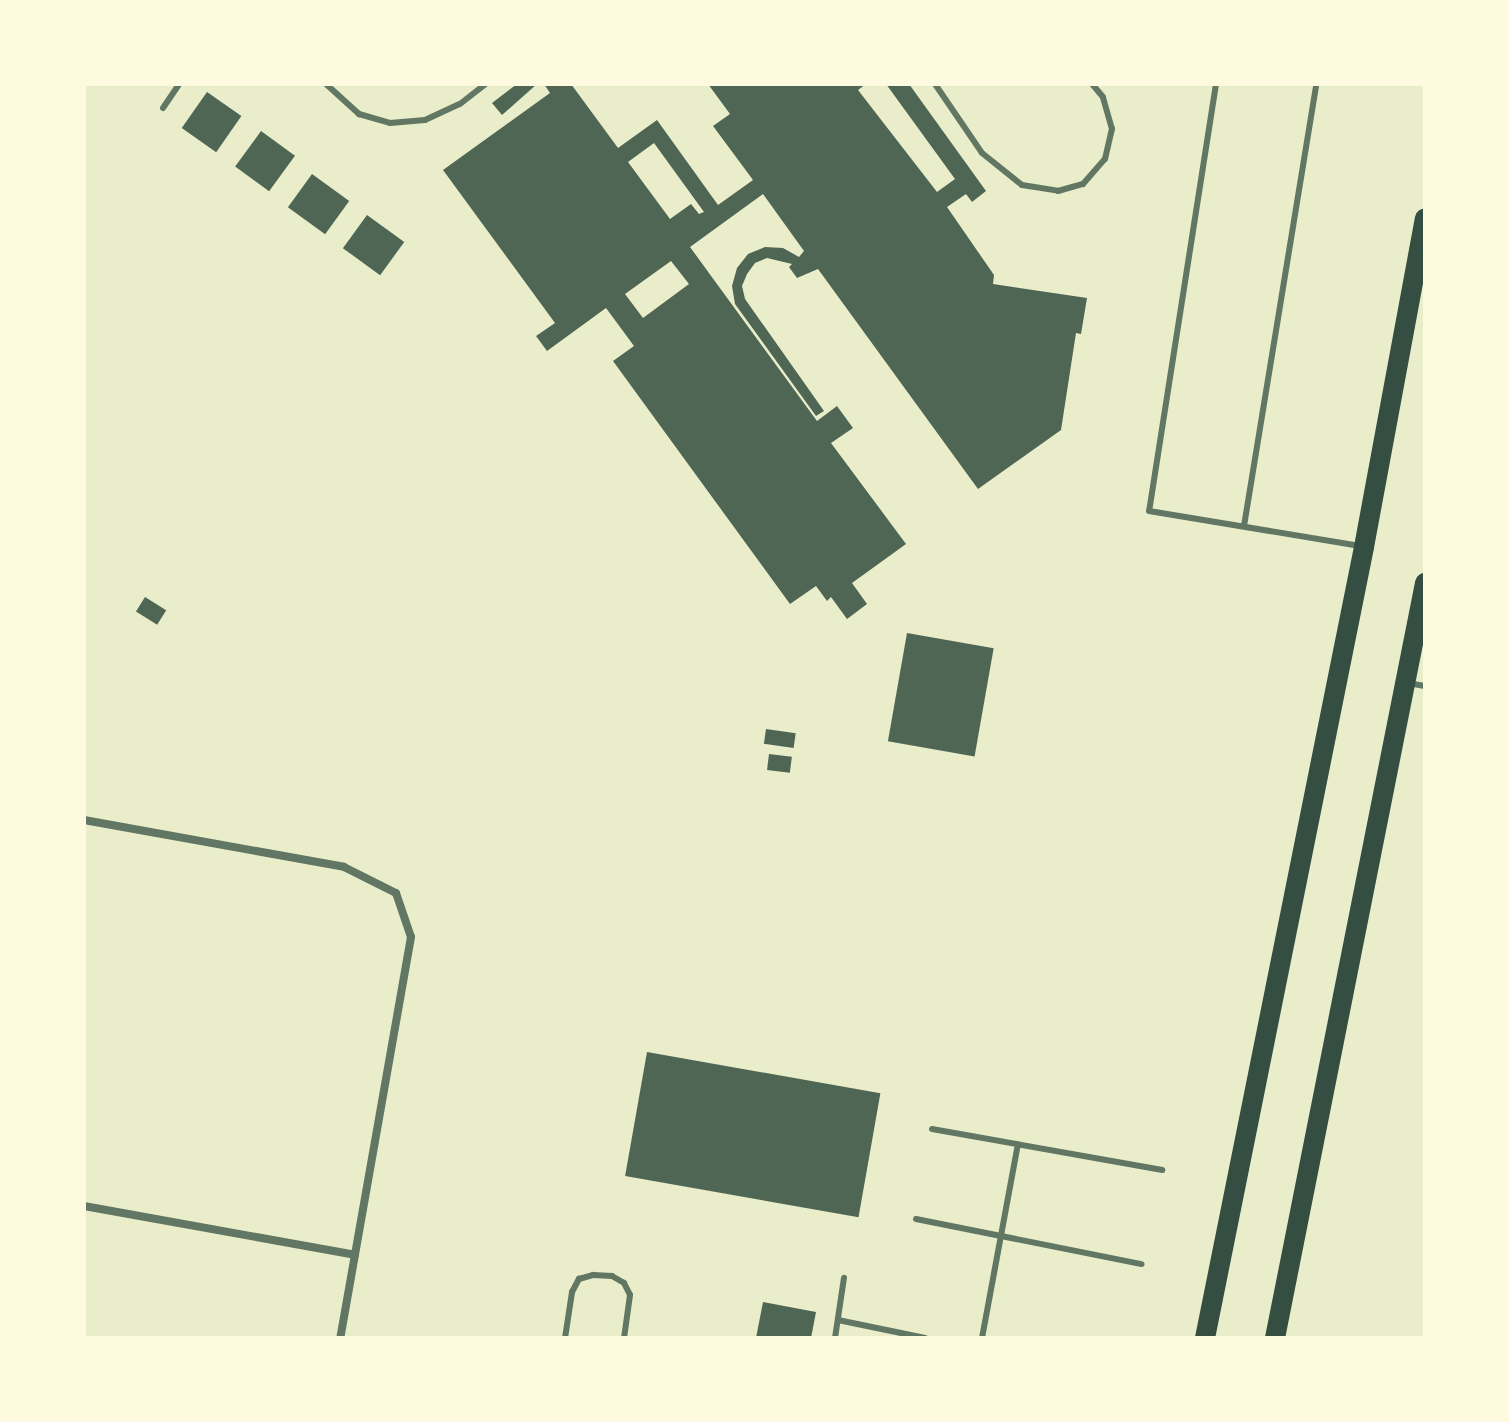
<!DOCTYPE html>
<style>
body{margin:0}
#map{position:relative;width:1509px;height:1422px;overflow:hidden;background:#e9edc9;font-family:Arial,sans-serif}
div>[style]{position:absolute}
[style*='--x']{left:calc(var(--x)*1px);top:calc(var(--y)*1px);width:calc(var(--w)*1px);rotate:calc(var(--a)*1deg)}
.building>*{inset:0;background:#4f6655;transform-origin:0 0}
.service>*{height:6px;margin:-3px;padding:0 3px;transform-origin:3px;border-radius:3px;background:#617663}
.minor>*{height:8px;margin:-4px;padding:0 4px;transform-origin:4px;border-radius:4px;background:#617663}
.primary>*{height:20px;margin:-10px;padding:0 10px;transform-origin:10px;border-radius:10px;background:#344e41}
span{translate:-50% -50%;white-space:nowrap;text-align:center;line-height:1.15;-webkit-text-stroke:6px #fefae0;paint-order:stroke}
.frame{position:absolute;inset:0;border:86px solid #fefae0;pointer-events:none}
</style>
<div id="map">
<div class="building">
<i style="clip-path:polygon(517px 84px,537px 84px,502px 115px,492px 103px)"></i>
<i style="clip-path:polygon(evenodd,544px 84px,571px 84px,618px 148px,657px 120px,718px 205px,753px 180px,713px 126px,730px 114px,708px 84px,866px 84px,858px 90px,937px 192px,955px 179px,886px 84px,909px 84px,986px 191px,972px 202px,966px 194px,947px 207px,994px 275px,993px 284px,1087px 298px,1081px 334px,1076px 333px,1061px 430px,978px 489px,818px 269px,797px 278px,789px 267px,792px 264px,767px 258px,755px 263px,747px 274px,742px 286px,745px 299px,824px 411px,816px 416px,735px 304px,732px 286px,737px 268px,748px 254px,765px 247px,783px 248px,799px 257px,804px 251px,763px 194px,690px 247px,817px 421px,837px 406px,853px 428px,831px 443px,906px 544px,852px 583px,867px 604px,847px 619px,831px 597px,827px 601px,816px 586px,790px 604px,613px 361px,634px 346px,606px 308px,547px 351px,536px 336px,555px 323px,443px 170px,550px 93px,544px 84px,654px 143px,704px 212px,699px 214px,691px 204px,670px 219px,628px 162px,654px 143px,544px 84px,671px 261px,689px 284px,643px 318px,625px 294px,671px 261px)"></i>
<i style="left:207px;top:92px;width:42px;height:44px;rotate:35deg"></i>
<i style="left:261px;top:131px;width:42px;height:44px;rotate:36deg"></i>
<i style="left:312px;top:174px;width:46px;height:41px;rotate:36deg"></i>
<i style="left:367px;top:215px;width:46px;height:41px;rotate:36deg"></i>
<i style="left:145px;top:597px;width:25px;height:17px;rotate:32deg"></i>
<i style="left:907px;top:633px;width:88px;height:110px;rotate:10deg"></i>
<i style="left:766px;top:729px;width:30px;height:15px;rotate:8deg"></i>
<i style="left:769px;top:754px;width:23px;height:16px;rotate:7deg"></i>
<i style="left:647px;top:1052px;width:237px;height:126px;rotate:10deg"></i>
<i style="clip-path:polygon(763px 1302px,816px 1312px,811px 1338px,756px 1338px)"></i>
</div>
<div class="service">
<i style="--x:326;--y:84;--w:45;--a:42.3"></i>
<i style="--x:359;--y:114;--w:32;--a:16"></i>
<i style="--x:390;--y:123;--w:35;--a:-5"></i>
<i style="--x:425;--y:120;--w:38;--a:-25"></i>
<i style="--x:460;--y:104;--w:33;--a:-38"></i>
<i style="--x:935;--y:84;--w:83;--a:55.7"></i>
<i style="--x:982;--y:153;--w:51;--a:38.7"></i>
<i style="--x:1022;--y:185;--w:36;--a:9"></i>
<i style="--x:1058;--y:191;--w:26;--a:-16"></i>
<i style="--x:1083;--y:184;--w:33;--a:-49"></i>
<i style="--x:1105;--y:159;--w:31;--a:-77"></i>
<i style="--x:1112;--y:129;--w:33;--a:-106"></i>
<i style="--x:1103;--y:97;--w:17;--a:-130"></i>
<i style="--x:1216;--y:84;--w:432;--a:98.9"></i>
<i style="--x:1149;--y:511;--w:214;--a:9.4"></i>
<i style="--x:163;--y:108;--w:29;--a:-56"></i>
<i style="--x:1244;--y:526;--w:448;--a:-80.7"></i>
<i style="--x:1408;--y:683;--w:17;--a:10"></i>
<i style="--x:932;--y:1129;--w:234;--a:10.1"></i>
<i style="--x:916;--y:1219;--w:230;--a:11.3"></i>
<i style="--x:838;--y:1320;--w:89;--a:11.7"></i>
<i style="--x:565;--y:1338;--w:47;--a:-81.3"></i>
<i style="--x:572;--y:1292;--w:15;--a:-62"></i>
<i style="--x:579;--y:1279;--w:15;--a:-16"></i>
<i style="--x:593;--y:1275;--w:19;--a:3"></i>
<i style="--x:612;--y:1276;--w:14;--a:30"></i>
<i style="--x:624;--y:1283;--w:13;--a:63"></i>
<i style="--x:630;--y:1295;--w:43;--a:97.9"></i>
<i style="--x:835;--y:1338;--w:61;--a:-81.5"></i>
<i style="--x:982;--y:1338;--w:197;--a:-79.5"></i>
</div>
<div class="minor">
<i style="--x:84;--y:820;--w:264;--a:10.2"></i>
<i style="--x:344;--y:867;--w:58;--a:26.6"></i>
<i style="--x:396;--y:893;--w:46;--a:71.2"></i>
<i style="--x:411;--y:937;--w:407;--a:100"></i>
<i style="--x:84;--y:1206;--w:275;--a:10.2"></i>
</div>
<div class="primary">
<i style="--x:1205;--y:1338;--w:807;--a:-78.63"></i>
<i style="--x:1364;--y:547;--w:334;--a:-79.5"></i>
<i style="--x:1275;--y:1338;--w:770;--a:-78.76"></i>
</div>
<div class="frame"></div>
</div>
